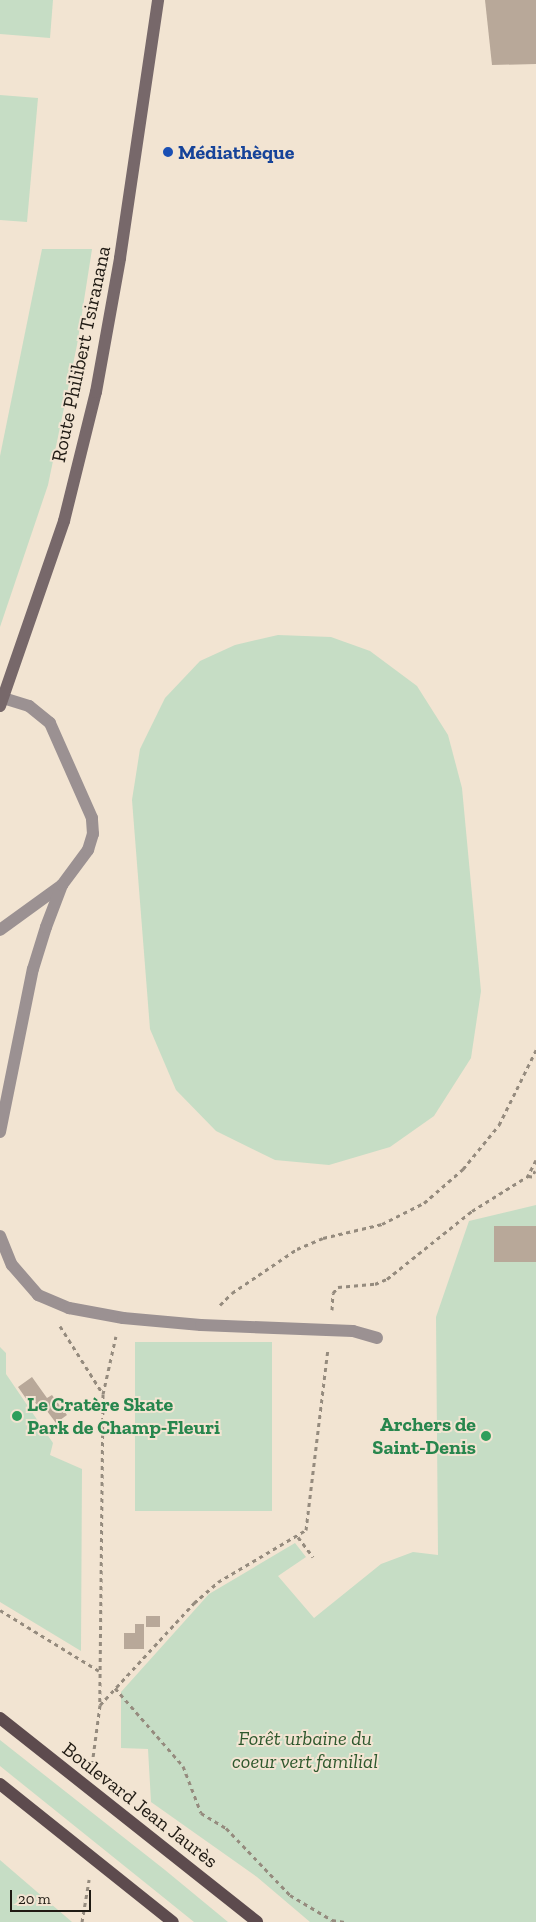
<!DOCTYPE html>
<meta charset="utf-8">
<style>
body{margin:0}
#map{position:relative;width:536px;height:1922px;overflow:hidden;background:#f2e4d2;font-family:"Zilla Slab",serif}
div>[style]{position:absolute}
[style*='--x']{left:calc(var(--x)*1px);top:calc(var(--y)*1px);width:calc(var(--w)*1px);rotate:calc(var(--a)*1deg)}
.green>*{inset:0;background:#c6ddc5;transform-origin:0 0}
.building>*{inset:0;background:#b8a899;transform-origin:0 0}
.path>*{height:3px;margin-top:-1.5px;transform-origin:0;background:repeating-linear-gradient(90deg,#958b7e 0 4px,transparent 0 8px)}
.service>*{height:12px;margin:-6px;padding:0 6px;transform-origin:6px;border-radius:6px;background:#9b9192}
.secondary>*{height:12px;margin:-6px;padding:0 6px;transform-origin:6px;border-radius:6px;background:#77686a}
.primary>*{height:12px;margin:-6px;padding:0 6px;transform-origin:6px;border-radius:6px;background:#5d4b4e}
.dots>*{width:14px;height:14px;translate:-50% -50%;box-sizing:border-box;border:2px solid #f2e4d2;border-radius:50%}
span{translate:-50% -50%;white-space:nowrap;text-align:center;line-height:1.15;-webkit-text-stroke:4px #f2e4d2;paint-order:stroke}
.transit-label{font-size:20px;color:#164399;font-weight:700}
.left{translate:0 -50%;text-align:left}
.street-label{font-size:20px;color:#1f1a13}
.leisure-label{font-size:20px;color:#27864d;font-weight:700}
.right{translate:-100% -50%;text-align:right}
.park-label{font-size:20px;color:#2e582d;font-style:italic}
.scale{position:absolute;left:10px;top:1890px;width:81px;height:22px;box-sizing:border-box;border:2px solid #1f1a13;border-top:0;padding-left:6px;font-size:15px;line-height:18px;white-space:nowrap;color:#1f1a13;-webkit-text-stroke:4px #f2e4d2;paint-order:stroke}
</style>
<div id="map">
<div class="green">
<i style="clip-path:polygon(0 0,53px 0,50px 38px,0 34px)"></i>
<i style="clip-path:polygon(0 95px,38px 98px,27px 222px,0 220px)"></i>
<i style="clip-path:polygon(42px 249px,92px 249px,77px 345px,48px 485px,0 627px,0 456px)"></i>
<i style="clip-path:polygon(278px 635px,331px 637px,370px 651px,417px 686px,448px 735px,462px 788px,481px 991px,471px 1058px,434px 1116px,390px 1147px,329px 1165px,275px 1160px,216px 1131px,176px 1090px,150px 1029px,132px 800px,140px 749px,165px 698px,200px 661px,235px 645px)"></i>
<i style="clip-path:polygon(536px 1205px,536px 1922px,310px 1922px,257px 1877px,151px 1802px,148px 1749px,121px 1748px,121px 1692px,209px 1594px,295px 1543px,306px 1557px,278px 1576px,314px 1618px,381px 1564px,413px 1552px,438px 1555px,436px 1317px,469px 1221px)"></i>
<i style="left:272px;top:1342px;width:169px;height:137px;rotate:90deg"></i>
<i style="clip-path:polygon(0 1347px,6px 1353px,6px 1374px,53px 1443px,50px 1455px,82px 1469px,81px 1651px,0 1602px)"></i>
<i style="clip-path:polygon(0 1740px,165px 1870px,228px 1922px,194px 1922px,163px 1897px,0 1766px)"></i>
<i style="clip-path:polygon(0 1860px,72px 1922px,0 1922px)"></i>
</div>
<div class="building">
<i style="clip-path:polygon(485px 0,536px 0,536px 64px,492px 65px)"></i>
<i style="left:494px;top:1226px;width:42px;height:36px"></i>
<i style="clip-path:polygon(32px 1377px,47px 1398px,52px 1395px,67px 1415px,56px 1423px,41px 1403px,37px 1405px,31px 1397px,27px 1400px,18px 1387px)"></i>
<i style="left:146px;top:1616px;width:14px;height:11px"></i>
<i style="clip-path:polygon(135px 1624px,144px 1624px,144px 1649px,124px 1649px,124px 1633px,135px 1633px)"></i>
</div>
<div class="path">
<i style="--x:536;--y:1160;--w:18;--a:117"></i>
<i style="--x:528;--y:1176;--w:8;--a:7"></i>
<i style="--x:220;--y:1305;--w:17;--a:-45"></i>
<i style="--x:232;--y:1293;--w:78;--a:-34.1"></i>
<i style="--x:297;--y:1249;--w:28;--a:-23"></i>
<i style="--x:323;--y:1238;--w:61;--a:-13.3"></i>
<i style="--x:382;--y:1224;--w:47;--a:-26.6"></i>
<i style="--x:424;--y:1203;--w:52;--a:-41.1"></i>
<i style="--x:463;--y:1169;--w:57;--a:-50.7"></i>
<i style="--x:499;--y:1125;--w:84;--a:-63.7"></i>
<i style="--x:332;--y:1310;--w:17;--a:-87"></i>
<i style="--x:333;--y:1293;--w:8;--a:-50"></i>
<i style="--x:338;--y:1287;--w:37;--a:-5"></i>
<i style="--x:375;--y:1284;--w:13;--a:-23"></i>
<i style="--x:387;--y:1279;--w:109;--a:-38.7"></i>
<i style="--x:472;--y:1211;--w:75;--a:-32"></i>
<i style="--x:60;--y:1326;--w:80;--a:57.7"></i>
<i style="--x:103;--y:1394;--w:311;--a:90.6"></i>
<i style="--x:100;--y:1705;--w:61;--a:97.6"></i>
<i style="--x:103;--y:1394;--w:59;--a:-77.4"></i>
<i style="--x:298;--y:1537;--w:25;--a:53"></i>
<i style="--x:0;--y:1610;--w:116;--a:31.6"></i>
<i style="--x:115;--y:1688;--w:103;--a:48.9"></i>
<i style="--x:183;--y:1766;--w:50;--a:69"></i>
<i style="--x:201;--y:1813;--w:29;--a:31"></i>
<i style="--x:226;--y:1828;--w:93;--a:46.3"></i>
<i style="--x:290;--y:1895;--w:49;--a:30.8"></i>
<i style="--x:332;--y:1920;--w:13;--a:9"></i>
<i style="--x:100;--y:1705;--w:139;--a:-47.3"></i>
<i style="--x:194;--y:1603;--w:32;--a:-41"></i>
<i style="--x:218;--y:1582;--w:102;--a:-30.6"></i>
<i style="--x:306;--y:1530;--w:183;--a:-83.1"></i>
<i style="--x:82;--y:1922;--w:43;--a:-80.5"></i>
</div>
<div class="service">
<i style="--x:0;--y:930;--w:77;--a:-36"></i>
<i style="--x:0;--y:1132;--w:166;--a:-78.6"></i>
<i style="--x:33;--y:969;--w:44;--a:-72.8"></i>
<i style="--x:46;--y:927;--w:45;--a:-69.1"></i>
<i style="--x:62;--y:885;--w:44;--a:-53.4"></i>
<i style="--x:88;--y:850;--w:17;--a:-73"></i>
<i style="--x:93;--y:834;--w:16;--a:-94"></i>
<i style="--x:92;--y:818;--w:104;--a:-113.9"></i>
<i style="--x:50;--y:723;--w:27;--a:-141"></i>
<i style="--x:29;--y:706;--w:27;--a:-163"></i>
<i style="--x:0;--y:1236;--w:31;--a:68"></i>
<i style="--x:12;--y:1265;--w:40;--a:49"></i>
<i style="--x:38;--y:1295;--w:34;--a:23"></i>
<i style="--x:69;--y:1308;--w:55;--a:10.5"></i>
<i style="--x:123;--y:1318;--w:78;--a:5.1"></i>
<i style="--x:201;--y:1325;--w:152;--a:2.3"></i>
<i style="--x:353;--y:1331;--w:25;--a:16"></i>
</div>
<div class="secondary">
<i style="--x:0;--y:706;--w:196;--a:-70.9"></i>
<i style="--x:64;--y:521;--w:133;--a:-76.1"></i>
<i style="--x:96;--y:392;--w:136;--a:-79.8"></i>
<i style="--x:120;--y:258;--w:261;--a:-81.6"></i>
</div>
<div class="primary">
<i style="--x:0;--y:1718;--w:328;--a:38.4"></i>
<i style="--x:0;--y:1784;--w:221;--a:38.6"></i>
</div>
<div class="dots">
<i style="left:168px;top:152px;background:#1a4fb4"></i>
<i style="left:17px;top:1416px;background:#2e9e5b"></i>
<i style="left:486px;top:1436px;background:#2e9e5b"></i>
</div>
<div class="transit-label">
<span class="left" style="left:178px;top:152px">Médiathèque</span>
</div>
<div class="street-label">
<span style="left:81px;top:354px;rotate:-78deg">Route Philibert Tsiranana</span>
<span style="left:140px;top:1805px;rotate:38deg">Boulevard Jean Jaurès</span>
</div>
<div class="leisure-label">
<span class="left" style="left:27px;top:1416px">Le Cratère Skate<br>Park de Champ-Fleuri</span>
<span class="right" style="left:476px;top:1436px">Archers de<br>Saint-Denis</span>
</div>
<div class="park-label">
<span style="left:305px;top:1750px">Forêt urbaine du<br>coeur vert familial</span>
</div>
<div class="scale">20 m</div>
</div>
